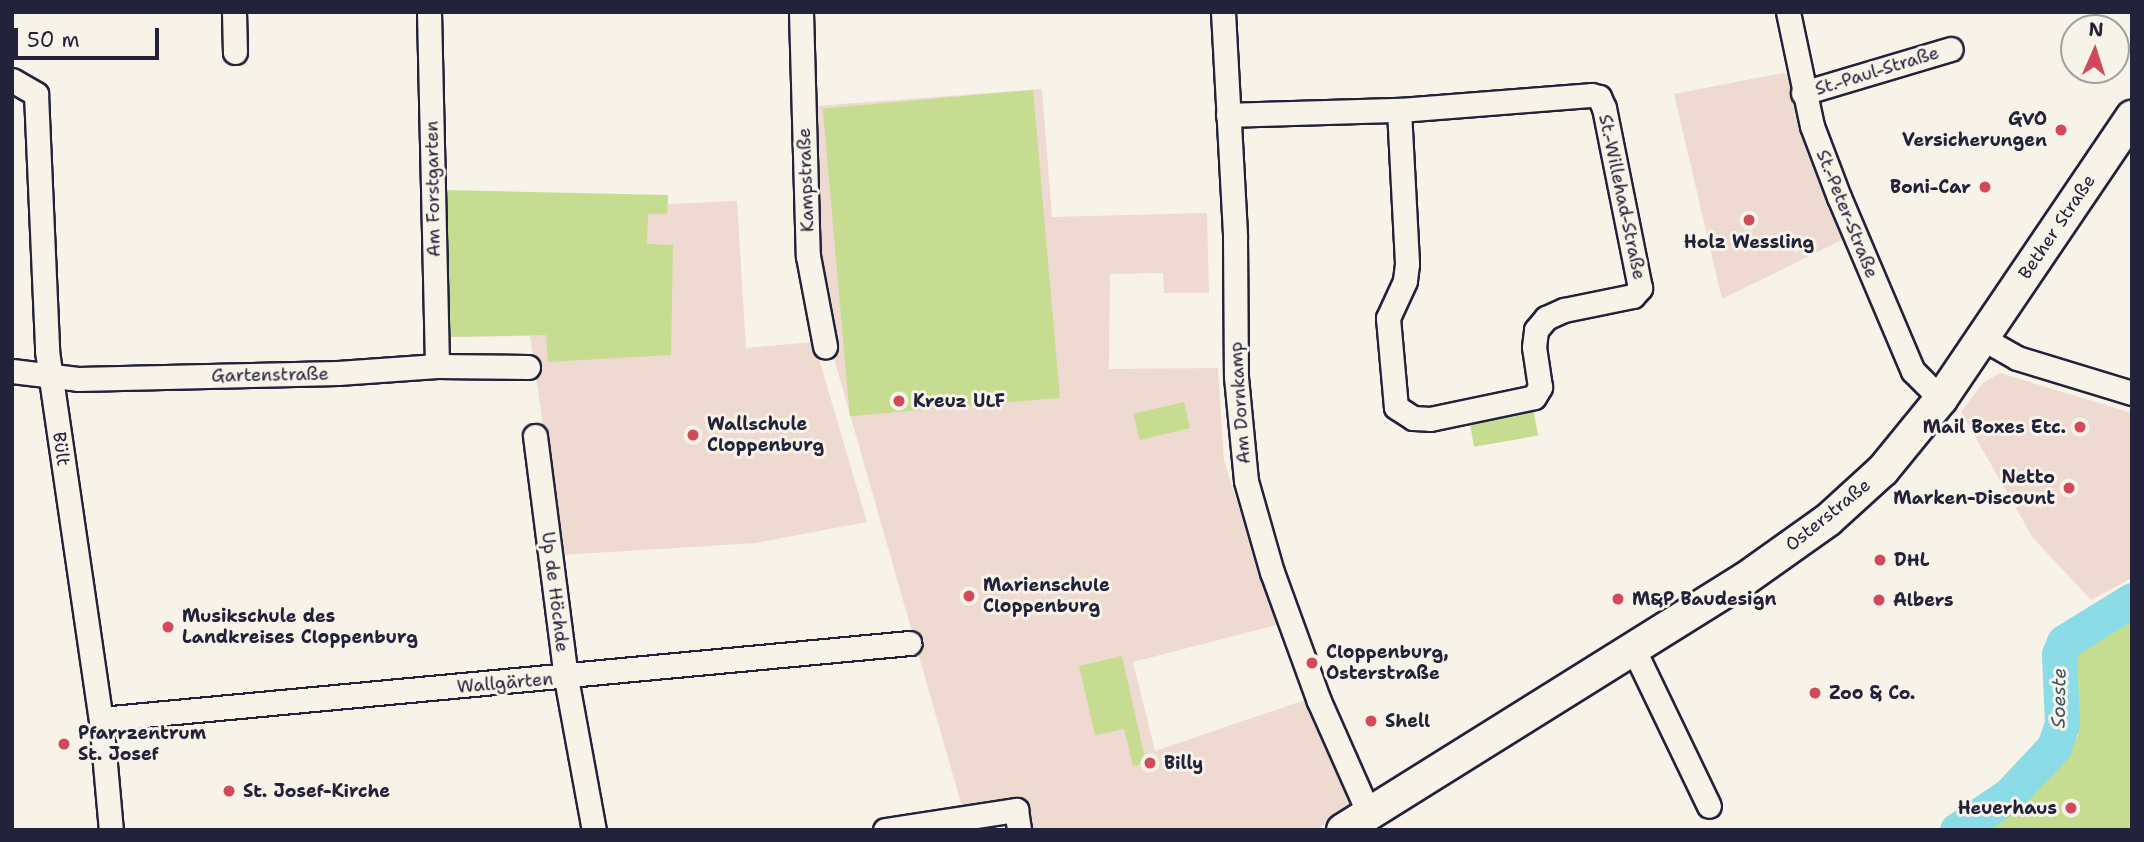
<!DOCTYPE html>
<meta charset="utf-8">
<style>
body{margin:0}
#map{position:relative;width:2144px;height:842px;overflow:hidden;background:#f7f3e8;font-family:"Shantell Sans",sans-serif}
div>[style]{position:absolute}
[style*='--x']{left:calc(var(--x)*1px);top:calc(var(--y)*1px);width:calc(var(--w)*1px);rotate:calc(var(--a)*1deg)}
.built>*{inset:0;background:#efdad1}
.green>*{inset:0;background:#c5dc91;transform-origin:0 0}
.river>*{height:35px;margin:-17.5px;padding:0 17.5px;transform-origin:17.5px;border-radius:17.5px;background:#8cdce8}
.roads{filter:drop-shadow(2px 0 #22223b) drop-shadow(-2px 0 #22223b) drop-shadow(0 2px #22223b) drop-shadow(0 -2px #22223b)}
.street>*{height:23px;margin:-11.5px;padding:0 11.5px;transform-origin:11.5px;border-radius:11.5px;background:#f7f3e8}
.secondary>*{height:32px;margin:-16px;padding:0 16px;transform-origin:16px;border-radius:16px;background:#f7f3e8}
.dots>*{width:19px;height:19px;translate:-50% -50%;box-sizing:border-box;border:4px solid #f7f3e8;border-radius:50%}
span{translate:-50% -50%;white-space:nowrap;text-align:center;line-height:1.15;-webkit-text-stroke:6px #f7f3e8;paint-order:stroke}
.street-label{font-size:18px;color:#22223b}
.poi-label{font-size:18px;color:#22223b;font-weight:700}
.right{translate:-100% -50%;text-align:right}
.left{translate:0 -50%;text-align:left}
.water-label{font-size:19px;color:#3c5066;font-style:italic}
.frame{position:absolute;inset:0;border:14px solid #22223b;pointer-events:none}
.north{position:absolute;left:2060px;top:14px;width:70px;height:70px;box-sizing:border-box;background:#f7f3e8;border:2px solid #a29fa3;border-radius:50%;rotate:3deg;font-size:19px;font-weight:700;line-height:28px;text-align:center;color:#22223b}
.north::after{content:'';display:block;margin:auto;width:24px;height:32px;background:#d1495b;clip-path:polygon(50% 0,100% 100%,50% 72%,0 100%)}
.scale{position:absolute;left:14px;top:28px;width:145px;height:32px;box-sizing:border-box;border:4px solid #22223b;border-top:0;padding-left:9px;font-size:21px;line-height:24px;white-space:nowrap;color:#22223b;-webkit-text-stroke:5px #f7f3e8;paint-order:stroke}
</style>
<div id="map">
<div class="built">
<i style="clip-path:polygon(1783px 73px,1790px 77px,1799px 124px,1850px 236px,1722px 299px,1674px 94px)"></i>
<i style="clip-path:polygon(1042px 89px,1052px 217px,1207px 213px,1209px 293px,1164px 293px,1163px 273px,1110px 274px,1109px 369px,1218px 368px,1224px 461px,1277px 625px,1133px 662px,1155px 751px,1305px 700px,1351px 808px,1315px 830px,1027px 830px,1024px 812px,964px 814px,831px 348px,818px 250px,815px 106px)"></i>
<i style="clip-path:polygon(668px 195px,668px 204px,737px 201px,746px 348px,814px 342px,867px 522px,756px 543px,562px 555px,530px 336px,449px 337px)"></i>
<i style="clip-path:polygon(2000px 373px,2132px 413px,2132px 578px,2091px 600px,2033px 538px,1961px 412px,1983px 383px)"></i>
</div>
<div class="green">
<i style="left:1033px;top:90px;width:309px;height:211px;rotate:85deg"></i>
<i style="clip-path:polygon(443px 190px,668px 195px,667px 214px,648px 214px,647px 244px,673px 245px,671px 355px,548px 362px,546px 335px,449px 337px)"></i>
<i style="left:1184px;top:402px;width:27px;height:52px;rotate:77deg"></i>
<i style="left:1533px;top:407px;width:29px;height:65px;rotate:80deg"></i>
<i style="clip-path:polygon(2132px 609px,2132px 830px,1978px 830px,2005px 811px,2078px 736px,2074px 649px)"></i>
<i style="clip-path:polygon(1122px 656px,1146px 763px,1133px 766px,1124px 729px,1095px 735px,1079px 666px)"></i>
</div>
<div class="river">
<i style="--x:1957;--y:830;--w:63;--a:-33.9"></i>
<i style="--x:2009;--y:795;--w:66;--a:-46.8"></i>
<i style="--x:2054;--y:747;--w:24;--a:-71"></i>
<i style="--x:2062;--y:724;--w:70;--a:-92.5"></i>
<i style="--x:2059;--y:654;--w:13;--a:-67"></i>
<i style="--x:2064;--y:642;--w:80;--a:-31.7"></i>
</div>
<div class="roads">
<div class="street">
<i style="--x:234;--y:12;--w:40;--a:88.6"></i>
<i style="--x:429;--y:12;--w:354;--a:88.7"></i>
<i style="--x:801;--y:12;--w:244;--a:88.4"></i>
<i style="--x:808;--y:256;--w:92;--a:79.3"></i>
<i style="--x:1223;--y:12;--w:225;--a:86.9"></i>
<i style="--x:1235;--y:237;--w:140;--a:89.6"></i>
<i style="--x:1236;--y:377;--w:104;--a:84.5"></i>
<i style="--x:1246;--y:481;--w:95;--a:74.1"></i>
<i style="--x:1272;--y:572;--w:137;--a:70"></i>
<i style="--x:1319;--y:701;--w:124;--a:66.1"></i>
<i style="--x:1788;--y:12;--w:116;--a:78.1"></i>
<i style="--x:1812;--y:126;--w:76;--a:69.2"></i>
<i style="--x:1839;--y:197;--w:189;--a:67"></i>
<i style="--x:1913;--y:371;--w:40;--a:45"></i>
<i style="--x:12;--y:80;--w:28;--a:30"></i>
<i style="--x:36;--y:94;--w:257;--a:87.5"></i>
<i style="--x:47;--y:351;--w:372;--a:81.7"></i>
<i style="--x:101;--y:719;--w:111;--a:84.9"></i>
<i style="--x:1803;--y:93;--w:154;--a:-16.6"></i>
<i style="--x:1228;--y:115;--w:171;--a:-1.7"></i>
<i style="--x:1399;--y:110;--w:154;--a:87"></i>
<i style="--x:1407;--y:264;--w:17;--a:97"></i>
<i style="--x:1405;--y:281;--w:41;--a:114.7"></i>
<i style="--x:1388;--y:318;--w:89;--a:84.9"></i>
<i style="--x:1396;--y:407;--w:20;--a:33"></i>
<i style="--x:1413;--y:418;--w:17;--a:3"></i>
<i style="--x:1430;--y:419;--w:106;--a:-11.9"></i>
<i style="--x:1534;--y:397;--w:12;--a:-59"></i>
<i style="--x:1540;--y:387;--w:40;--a:-98.5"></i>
<i style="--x:1534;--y:347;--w:17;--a:-83"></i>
<i style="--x:1536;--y:330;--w:16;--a:-50"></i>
<i style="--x:1546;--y:318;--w:20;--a:-24"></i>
<i style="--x:1564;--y:310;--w:70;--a:-11.5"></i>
<i style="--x:1633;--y:296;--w:11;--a:-49"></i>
<i style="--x:1640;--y:288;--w:184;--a:-101.3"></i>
<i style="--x:1604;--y:108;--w:12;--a:-114"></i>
<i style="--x:1599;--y:97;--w:8;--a:-166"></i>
<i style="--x:1591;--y:95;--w:193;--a:175.5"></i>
<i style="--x:1982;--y:338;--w:40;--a:29.7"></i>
<i style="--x:2017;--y:358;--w:120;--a:16.9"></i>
<i style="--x:12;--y:371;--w:66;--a:6.9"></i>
<i style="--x:78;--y:379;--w:260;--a:-1.3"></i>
<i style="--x:338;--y:373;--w:99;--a:-4"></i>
<i style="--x:437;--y:366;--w:91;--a:0.6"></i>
<i style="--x:535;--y:436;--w:244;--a:82.7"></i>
<i style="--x:566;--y:678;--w:155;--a:79.6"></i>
<i style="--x:1633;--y:648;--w:175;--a:64.3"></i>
<i style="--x:101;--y:719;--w:812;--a:-5.37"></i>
<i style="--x:885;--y:830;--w:133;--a:-8.7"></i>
<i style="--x:1016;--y:810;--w:20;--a:81"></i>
</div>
<div class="secondary">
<i style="--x:1343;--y:830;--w:474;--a:-32"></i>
<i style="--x:1745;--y:579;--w:102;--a:-35.4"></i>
<i style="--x:1828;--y:520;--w:74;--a:-42.3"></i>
<i style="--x:1883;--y:470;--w:92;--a:-50.8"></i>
<i style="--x:1941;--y:399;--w:341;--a:-55.9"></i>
</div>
</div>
<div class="dots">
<i style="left:2061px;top:130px;background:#d1495b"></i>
<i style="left:1985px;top:187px;background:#d1495b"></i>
<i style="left:1749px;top:220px;background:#d1495b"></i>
<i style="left:899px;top:401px;background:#d1495b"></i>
<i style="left:2080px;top:427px;background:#d1495b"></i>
<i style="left:693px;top:435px;background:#d1495b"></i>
<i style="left:2069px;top:488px;background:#d1495b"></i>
<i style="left:1880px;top:560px;background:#d1495b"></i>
<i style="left:969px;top:596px;background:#d1495b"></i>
<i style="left:1618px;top:599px;background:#d1495b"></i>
<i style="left:1879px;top:600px;background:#d1495b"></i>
<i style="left:168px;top:627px;background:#d1495b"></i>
<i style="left:1312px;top:663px;background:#d1495b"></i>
<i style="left:1815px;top:693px;background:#d1495b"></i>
<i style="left:1371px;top:721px;background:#d1495b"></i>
<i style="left:64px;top:744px;background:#d1495b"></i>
<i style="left:1150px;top:763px;background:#d1495b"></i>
<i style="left:229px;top:791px;background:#d1495b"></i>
<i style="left:2071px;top:808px;background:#d1495b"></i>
</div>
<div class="street-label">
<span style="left:1877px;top:71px;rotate:-17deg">St.-Paul-Straße</span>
<span style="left:806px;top:180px;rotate:-92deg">Kampstraße</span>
<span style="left:433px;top:189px;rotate:-91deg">Am Forstgarten</span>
<span style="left:1622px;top:197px;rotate:78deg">St.-Willehad-Straße</span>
<span style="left:1847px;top:214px;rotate:68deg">St.-Peter-Straße</span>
<span style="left:2057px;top:227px;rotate:-56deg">Bether Straße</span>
<span style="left:270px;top:375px;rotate:-1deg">Gartenstraße</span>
<span style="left:1240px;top:403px;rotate:-94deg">Am Dornkamp</span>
<span style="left:61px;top:449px;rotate:82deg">Bült</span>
<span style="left:1828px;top:515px;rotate:-39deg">Osterstraße</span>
<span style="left:555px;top:592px;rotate:83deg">Up de Höchde</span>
<span style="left:505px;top:683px;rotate:-5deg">Wallgärten</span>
</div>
<div class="poi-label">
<span class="right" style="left:2047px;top:130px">GVO<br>Versicherungen</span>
<span class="right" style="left:1971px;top:187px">Boni-Car</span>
<span style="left:1749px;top:242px">Holz Wessling</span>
<span class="left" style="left:913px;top:401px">Kreuz ULF</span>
<span class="left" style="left:707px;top:435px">Wallschule<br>Cloppenburg</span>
<span class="right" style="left:2066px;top:427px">Mail Boxes Etc.</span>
<span class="right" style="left:2055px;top:488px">Netto<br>Marken-Discount</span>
<span class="left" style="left:1894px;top:560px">DHL</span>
<span class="left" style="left:983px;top:596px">Marienschule<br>Cloppenburg</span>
<span class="left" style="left:1632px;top:599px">M&amp;P Baudesign</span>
<span class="left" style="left:1893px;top:600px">Albers</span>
<span class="left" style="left:182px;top:627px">Musikschule des<br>Landkreises Cloppenburg</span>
<span class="left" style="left:1326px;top:663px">Cloppenburg,<br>Osterstraße</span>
<span class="left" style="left:1829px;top:693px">Zoo &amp; Co.</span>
<span class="left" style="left:1385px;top:721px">Shell</span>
<span class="left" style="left:78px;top:744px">Pfarrzentrum<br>St. Josef</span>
<span class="left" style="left:1164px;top:763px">Billy</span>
<span class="left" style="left:243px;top:791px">St. Josef-Kirche</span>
<span class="right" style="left:2057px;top:808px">Heuerhaus</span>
</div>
<div class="water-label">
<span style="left:2059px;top:698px;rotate:-89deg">Soeste</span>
</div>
<div class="frame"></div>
<div class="north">N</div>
<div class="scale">50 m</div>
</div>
